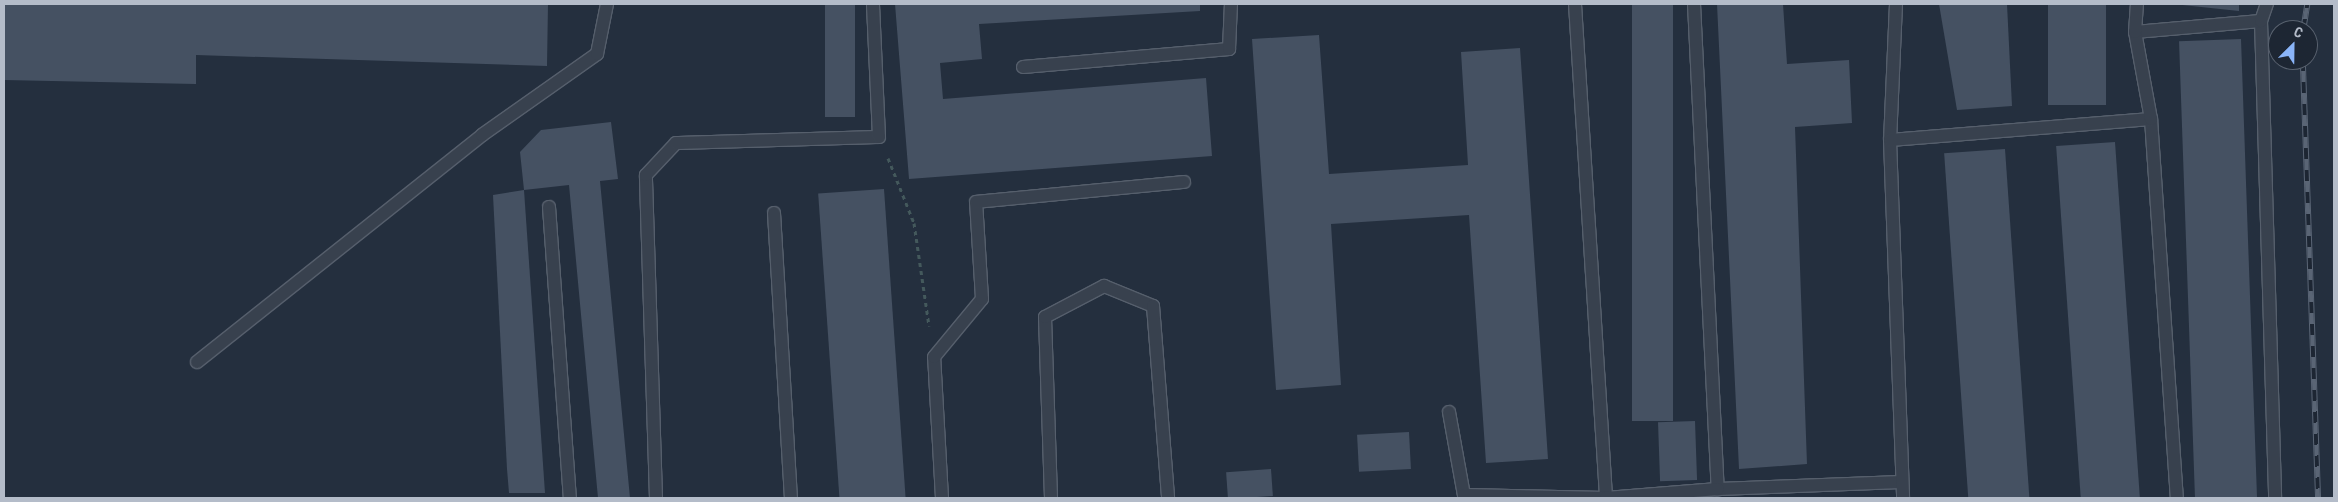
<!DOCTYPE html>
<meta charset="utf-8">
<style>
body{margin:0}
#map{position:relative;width:2338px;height:502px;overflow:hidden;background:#242f3e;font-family:"Roboto Condensed",sans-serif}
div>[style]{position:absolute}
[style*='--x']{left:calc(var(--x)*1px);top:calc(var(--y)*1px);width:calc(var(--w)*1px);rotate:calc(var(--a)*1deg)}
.building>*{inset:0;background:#455162;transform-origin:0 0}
.path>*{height:3px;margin-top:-1.5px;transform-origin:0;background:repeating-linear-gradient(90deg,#44595c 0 4px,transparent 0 8px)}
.roads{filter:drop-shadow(1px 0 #565f6c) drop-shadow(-1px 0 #565f6c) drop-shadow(0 1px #565f6c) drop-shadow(0 -1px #565f6c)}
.service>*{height:12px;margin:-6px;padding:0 6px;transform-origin:6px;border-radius:6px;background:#38414e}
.rail>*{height:5.5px;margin-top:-2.75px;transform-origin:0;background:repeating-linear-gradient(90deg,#1d2633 0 11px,#5a6575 0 22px);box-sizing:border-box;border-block:1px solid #5a6575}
span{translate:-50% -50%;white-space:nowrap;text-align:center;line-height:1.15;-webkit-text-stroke:5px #1d2633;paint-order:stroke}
.frame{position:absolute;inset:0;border:5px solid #b4bcc9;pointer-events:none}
.north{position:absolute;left:2268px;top:20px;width:50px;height:50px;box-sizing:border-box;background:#1d2633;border:1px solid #59626f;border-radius:50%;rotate:23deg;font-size:14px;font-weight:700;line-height:20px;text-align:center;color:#b4bcc9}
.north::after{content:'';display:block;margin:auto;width:18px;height:22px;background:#8ab4f8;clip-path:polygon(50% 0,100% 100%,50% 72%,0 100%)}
</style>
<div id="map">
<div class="building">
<i style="clip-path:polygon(4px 4px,548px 4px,547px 66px,196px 55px,196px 84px,4px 80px)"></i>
<i style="left:825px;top:4px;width:30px;height:113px"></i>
<i style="clip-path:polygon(895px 4px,1200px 4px,1200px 11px,979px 24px,982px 59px,940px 63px,943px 99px,1206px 78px,1212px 156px,909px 179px)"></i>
<i style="left:1632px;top:4px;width:41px;height:417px"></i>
<i style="clip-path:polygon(1717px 4px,1783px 4px,1787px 64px,1849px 60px,1852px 123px,1795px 127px,1807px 464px,1739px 469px)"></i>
<i style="clip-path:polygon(1939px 4px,2007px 4px,2012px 106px,1957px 110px)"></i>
<i style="left:2048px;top:4px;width:58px;height:101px"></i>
<i style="clip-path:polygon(2173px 4px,2239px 4px,2239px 11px)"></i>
<i style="clip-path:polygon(1319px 35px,1329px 174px,1468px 165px,1461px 52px,1520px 48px,1548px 459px,1486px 463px,1469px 215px,1331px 224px,1341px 385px,1276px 390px,1252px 39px)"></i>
<i style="left:2241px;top:39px;width:459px;height:62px;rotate:88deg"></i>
<i style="clip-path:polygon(611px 122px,618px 179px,600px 181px,630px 498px,598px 498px,569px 185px,524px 190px,520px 152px,541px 130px)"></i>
<i style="left:2115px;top:142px;width:357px;height:59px;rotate:86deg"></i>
<i style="left:2005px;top:149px;width:350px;height:61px;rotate:86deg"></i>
<i style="left:884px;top:189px;width:310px;height:66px;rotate:86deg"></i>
<i style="clip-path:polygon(524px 190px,545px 493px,509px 493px,507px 469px,493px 195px)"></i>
<i style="left:1695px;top:421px;width:59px;height:37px;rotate:88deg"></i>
<i style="left:1409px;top:432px;width:37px;height:52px;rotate:87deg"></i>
<i style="left:1271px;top:469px;width:27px;height:45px;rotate:86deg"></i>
</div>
<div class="path">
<i style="--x:888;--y:158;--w:70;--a:68.2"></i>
<i style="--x:914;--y:223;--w:104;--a:81.7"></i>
</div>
<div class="roads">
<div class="service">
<i style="--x:1575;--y:4;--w:495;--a:86.4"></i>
<i style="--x:1694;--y:4;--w:486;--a:87.2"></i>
<i style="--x:1718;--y:489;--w:183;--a:-2.2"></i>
<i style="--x:1896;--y:4;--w:136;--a:92.5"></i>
<i style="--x:1890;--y:140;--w:358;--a:87.9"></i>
<i style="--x:2261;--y:21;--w:477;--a:88.3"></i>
<i style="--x:2135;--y:32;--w:126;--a:-5"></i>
<i style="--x:2261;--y:21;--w:18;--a:-71"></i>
<i style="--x:1023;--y:67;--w:207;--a:-5"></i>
<i style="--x:1229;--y:49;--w:45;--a:-87.5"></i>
<i style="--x:2151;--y:119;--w:380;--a:86.1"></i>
<i style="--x:1890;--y:140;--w:262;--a:-4.6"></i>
<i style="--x:2151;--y:119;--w:88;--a:-100.4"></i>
<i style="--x:2135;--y:32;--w:28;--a:-86"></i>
<i style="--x:549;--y:207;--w:292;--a:85.9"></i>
<i style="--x:774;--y:213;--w:286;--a:86.6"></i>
<i style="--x:197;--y:362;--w:364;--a:-38.5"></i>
<i style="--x:482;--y:135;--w:141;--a:-35.2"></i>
<i style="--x:597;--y:54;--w:51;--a:-78.7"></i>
<i style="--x:1449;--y:412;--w:84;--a:79.8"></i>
<i style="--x:1464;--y:495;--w:142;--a:1.2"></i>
<i style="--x:1606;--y:498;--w:112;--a:-4.6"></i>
<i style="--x:656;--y:498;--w:323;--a:-91.8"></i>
<i style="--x:646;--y:175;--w:44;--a:-46.8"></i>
<i style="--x:676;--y:143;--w:203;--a:-1.7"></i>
<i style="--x:879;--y:137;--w:133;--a:-92.6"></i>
<i style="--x:942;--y:498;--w:141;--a:-93.2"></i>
<i style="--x:934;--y:357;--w:75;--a:-50.4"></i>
<i style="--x:982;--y:299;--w:97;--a:-93.5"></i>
<i style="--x:976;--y:202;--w:209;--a:-5.5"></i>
<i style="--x:1051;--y:498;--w:181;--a:-91.9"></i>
<i style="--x:1045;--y:317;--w:67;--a:-27.7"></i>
<i style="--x:1104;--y:286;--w:53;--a:22.2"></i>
<i style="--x:1153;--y:306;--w:193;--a:85.5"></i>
</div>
</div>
<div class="rail">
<i style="--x:2303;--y:30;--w:26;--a:-81"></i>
<i style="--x:2303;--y:60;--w:438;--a:88"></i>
</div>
<div class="frame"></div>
<div class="north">С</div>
</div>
